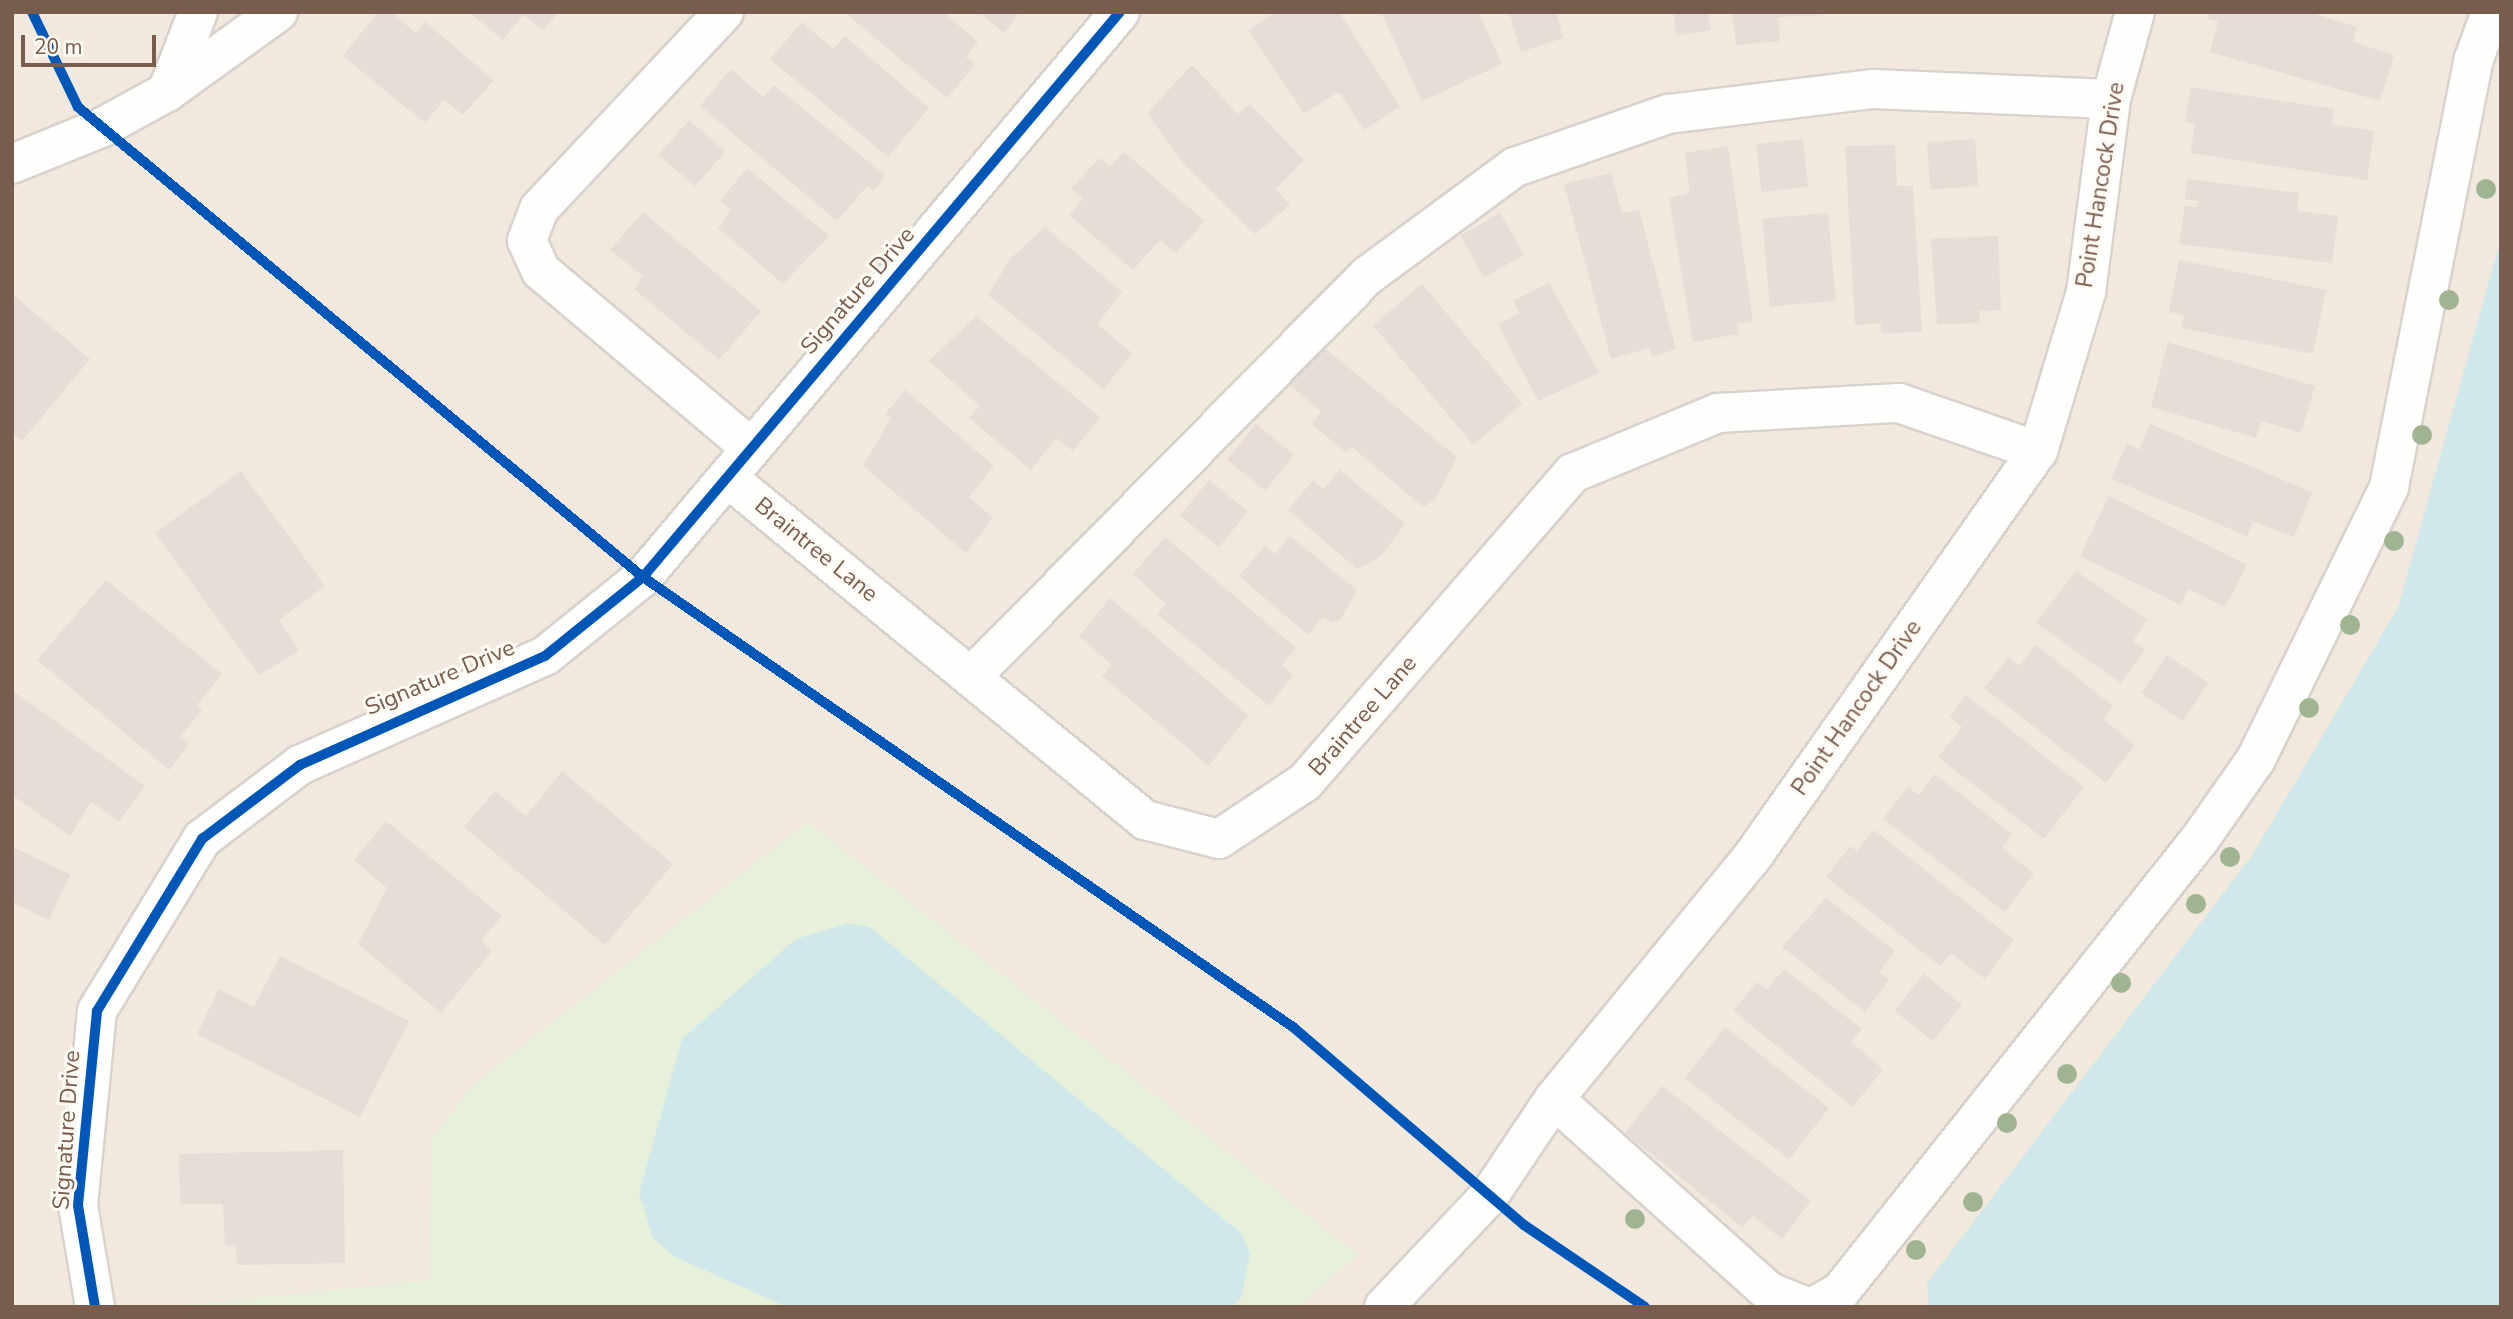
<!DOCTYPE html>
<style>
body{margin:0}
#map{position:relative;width:2513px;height:1319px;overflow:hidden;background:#f8f5f0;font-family:"Nunito Sans",sans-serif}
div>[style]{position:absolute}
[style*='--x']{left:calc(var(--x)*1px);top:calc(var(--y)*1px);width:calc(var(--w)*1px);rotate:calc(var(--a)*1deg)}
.residential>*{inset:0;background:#f1e8de;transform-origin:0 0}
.green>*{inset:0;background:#e6f0db}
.water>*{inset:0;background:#d1e8ea}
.building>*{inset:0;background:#e5ded7;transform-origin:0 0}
.roads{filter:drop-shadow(2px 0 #d8d2cd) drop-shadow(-2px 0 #d8d2cd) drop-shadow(0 2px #d8d2cd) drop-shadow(0 -2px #d8d2cd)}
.minor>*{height:38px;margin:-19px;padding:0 19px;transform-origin:19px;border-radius:19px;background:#fefefd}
.cycleway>*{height:10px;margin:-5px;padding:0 5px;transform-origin:5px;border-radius:5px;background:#0057b8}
.trees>*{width:20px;height:20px;margin:-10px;border-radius:50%;background:#a0b492}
span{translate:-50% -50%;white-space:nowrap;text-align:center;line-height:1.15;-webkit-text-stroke:6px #fffaf3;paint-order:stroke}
.street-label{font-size:23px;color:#785c4e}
.frame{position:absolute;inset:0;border:14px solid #785c4e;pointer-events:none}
.scale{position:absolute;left:21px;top:35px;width:135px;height:32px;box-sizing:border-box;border:4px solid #785c4e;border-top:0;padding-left:9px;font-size:21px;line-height:24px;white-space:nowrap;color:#785c4e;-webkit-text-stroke:5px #fffaf3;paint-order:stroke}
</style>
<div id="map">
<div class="residential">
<i style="left:12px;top:12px;width:2489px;height:1295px"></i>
</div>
<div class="green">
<i style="clip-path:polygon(808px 822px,1358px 1255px,1297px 1307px,169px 1307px,429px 1280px,432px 1139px,473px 1085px)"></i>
</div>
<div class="water">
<i style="clip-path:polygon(2501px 238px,2501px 1307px,1929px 1307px,1927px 1283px,2253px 854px,2398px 607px)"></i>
<i style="clip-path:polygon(849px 923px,870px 927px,1241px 1233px,1250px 1254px,1241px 1298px,1232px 1307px,787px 1307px,675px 1257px,653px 1238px,639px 1193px,682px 1039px,796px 939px)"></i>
</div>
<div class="building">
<i style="clip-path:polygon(378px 12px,391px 12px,416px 33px,425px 22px,494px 80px,463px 115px,444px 100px,425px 123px,343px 56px)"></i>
<i style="clip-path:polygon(469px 12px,558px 12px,543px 30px,523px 15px,503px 40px)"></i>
<i style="clip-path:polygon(844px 12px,943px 12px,978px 42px,966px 57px,975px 65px,947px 98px)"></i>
<i style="clip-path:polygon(979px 12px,1019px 12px,1004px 33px)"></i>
<i style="clip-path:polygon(1277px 12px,1339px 12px,1400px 107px,1364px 130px,1339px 92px,1304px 113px,1248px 30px)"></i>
<i style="clip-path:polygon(1381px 12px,1478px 12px,1502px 64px,1422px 101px)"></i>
<i style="clip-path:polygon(1509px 12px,1556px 12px,1563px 38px,1521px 52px)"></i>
<i style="clip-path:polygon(1674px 12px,1708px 12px,1711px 30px,1676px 36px)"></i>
<i style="clip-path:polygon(1732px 12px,1818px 12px,1819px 15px,1778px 17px,1780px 41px,1736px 45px)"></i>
<i style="clip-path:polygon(2210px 12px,2308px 12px,2357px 27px,2353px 42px,2394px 55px,2380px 101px,2210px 52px,2218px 22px,2208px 19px)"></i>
<i style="clip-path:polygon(802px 22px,833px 49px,845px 36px,929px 108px,888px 157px,770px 59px)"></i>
<i style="clip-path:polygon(1192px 65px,1238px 114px,1250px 104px,1304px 160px,1276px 189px,1290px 205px,1255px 234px,1184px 164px,1147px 113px)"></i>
<i style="clip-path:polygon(731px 69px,763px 97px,774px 85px,885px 175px,874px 191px,867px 186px,837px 221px,700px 106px)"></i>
<i style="clip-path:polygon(2191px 87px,2334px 109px,2332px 124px,2374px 131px,2367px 180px,2191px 153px,2195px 123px,2185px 122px)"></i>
<i style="left:689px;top:120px;width:48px;height:46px;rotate:41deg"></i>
<i style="left:1803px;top:139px;width:48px;height:47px;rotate:84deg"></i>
<i style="left:1975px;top:139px;width:47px;height:48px;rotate:86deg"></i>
<i style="clip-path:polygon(1895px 145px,1897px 186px,1913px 186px,1922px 332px,1881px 333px,1881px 323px,1855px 325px,1845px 146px)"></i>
<i style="clip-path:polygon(1728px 146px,1753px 321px,1737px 324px,1738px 334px,1693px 342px,1669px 198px,1690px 193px,1685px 153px)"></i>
<i style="clip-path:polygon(1124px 152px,1205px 221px,1176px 253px,1160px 240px,1133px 270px,1069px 215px,1083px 199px,1071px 189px,1099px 158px,1110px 167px)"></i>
<i style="clip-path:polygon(747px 168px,829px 236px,783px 284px,718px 228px,731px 210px,720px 201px)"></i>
<i style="clip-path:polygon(1611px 173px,1622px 213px,1639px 210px,1676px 349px,1652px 357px,1649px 348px,1611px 359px,1564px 184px)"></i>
<i style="clip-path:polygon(2187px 179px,2299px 193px,2297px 211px,2338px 216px,2332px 263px,2179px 244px,2185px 206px,2198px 207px,2199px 201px,2185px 199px)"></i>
<i style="clip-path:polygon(643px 212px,761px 311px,719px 360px,634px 289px,643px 276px,610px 250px)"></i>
<i style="left:1500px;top:213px;width:48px;height:46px;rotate:60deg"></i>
<i style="left:1828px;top:213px;width:88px;height:66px;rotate:85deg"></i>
<i style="clip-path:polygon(1045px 227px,1122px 292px,1097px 324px,1132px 353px,1104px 389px,988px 295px,1011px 258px)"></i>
<i style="clip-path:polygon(1998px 236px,2001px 310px,1979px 311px,1980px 323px,1937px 324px,1931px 239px)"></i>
<i style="clip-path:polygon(2179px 260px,2326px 290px,2313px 354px,2181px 328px,2184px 315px,2169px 312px)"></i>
<i style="clip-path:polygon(1549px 283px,1599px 373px,1538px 401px,1498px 324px,1520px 313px,1513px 301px)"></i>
<i style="left:1422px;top:284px;width:156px;height:64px;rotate:50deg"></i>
<i style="clip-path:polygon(12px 294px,90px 359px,22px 441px,12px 433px)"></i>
<i style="clip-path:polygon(976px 316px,1100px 417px,1073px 451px,1056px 438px,1031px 470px,969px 418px,980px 406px,929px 361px)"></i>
<i style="clip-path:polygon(2168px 342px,2315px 386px,2301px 433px,2261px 421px,2256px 438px,2151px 407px)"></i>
<i style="clip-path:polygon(1321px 345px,1457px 457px,1435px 500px,1423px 507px,1352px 447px,1346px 453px,1312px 424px,1321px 412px,1288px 383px)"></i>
<i style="clip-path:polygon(905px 390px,994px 466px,969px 497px,993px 518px,966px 553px,863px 466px,891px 418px,885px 414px)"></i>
<i style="left:1256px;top:424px;width:49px;height:46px;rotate:39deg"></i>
<i style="clip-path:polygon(2150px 424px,2312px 492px,2294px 537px,2253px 521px,2247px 536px,2111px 479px,2127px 443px,2139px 450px)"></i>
<i style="clip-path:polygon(1340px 470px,1405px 524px,1380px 557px,1357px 569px,1288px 510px,1313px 480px,1323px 489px)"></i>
<i style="clip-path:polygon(241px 471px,325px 586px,279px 620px,299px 651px,259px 675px,155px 533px)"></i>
<i style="left:1209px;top:480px;width:50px;height:46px;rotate:39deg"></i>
<i style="clip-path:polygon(2109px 496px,2247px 565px,2225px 607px,2188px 589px,2181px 605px,2080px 556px)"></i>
<i style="clip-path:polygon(1290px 536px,1357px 590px,1341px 619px,1331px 623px,1323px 617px,1308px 635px,1239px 576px,1265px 546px,1275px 554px)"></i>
<i style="clip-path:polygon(1165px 537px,1296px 648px,1282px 665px,1293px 675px,1269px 706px,1157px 614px,1166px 604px,1133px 574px)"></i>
<i style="clip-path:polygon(2076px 571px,2147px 620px,2133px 641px,2145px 649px,2121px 683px,2036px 623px)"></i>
<i style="clip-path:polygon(106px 580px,222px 674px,196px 706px,202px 710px,181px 736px,189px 744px,169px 770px,37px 660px)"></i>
<i style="clip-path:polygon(1110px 598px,1248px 715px,1209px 766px,1102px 676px,1112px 665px,1079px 636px)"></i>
<i style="clip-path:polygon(2036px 645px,2113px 706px,2103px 719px,2135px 745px,2106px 783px,1984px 688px,2009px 657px,2019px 666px)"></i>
<i style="left:2167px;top:655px;width:50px;height:46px;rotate:34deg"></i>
<i style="clip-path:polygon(12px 690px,145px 786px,119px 821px,91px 802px,70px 836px,12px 795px)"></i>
<i style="clip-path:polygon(1966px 695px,2084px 787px,2044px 839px,1938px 757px,1962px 727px,1950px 717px)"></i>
<i style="clip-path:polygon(562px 771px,673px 864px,605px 945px,464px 827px,495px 791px,526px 816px)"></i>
<i style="clip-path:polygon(1935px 774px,2012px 834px,2002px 848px,2034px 874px,2005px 912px,1883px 819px,1908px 787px,1919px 795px)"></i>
<i style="clip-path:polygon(386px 821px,502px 916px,481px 941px,492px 951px,441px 1013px,358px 944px,387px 888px,354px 860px)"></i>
<i style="clip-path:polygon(1874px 830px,2014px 940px,1985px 979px,1951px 953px,1940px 966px,1826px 877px,1850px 846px,1857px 851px)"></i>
<i style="clip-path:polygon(12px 847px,70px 874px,49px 920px,12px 902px)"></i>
<i style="clip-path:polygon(1826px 898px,1895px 951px,1879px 972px,1889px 980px,1865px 1012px,1782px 947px)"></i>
<i style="clip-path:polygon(280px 956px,409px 1021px,360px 1117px,197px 1034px,219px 989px,254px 1007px)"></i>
<i style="clip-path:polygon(1784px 969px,1862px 1029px,1851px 1042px,1883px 1069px,1853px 1107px,1733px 1011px,1757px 982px,1767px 989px)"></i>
<i style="left:1924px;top:974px;width:49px;height:47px;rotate:39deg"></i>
<i style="left:1725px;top:1027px;width:132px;height:65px;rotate:38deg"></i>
<i style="clip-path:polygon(1662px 1086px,1811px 1201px,1782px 1239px,1753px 1216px,1742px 1227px,1625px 1133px)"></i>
<i style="clip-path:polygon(343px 1150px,345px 1263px,237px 1265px,236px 1245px,225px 1245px,223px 1204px,180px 1204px,179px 1154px)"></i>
</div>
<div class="roads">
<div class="minor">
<i style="--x:724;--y:12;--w:270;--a:133.2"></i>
<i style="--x:539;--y:209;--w:34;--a:111"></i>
<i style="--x:527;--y:241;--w:33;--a:65"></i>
<i style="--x:541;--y:271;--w:275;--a:40.1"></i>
<i style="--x:167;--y:92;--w:86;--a:-68.8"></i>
<i style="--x:12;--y:164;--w:98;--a:-22.1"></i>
<i style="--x:103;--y:127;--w:73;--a:-28.7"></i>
<i style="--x:167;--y:92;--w:137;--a:-35.8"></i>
<i style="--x:729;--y:479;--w:538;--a:39.34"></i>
<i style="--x:1145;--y:820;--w:76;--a:14.4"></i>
<i style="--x:1219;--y:839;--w:103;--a:-33.5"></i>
<i style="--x:1305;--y:782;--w:409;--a:-49.1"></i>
<i style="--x:1573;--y:473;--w:157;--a:-22.5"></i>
<i style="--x:1718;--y:413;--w:181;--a:-3.2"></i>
<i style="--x:1899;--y:403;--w:147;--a:19.1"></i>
<i style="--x:972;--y:676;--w:562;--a:-45.36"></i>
<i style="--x:1367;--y:276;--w:184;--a:-36.4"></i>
<i style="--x:1515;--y:167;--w:162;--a:-19.1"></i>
<i style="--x:1668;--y:114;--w:207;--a:-7"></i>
<i style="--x:1873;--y:89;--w:238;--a:2.4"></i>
<i style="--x:1554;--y:1099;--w:289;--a:41.9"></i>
<i style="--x:1769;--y:1292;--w:41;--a:21.5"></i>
<i style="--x:95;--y:1307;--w:103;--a:-99.5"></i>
<i style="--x:78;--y:1205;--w:195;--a:-84.4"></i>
<i style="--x:97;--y:1011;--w:202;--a:-58.6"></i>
<i style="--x:202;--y:839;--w:123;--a:-37.1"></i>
<i style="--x:300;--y:765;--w:268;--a:-24"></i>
<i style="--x:545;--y:656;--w:126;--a:-38.9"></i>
<i style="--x:643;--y:577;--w:739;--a:-49.83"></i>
<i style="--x:1384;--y:1307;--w:153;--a:-46.6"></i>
<i style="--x:1489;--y:1196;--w:117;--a:-56.2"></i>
<i style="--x:1554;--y:1099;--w:318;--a:-50.7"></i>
<i style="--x:1755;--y:853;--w:492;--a:-54.9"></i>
<i style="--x:2038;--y:451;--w:166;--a:-73.2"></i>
<i style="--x:2086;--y:292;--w:195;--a:-82.6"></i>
<i style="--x:2111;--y:99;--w:90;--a:-74.6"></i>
<i style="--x:1813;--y:1307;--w:31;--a:-29"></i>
<i style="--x:1840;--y:1292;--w:579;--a:-51.53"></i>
<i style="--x:2200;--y:839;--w:98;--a:-55"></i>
<i style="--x:2256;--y:759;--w:303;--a:-63.9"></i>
<i style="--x:2389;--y:487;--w:436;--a:-78.8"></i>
<i style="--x:2474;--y:59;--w:50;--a:-70.1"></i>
</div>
</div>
<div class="cycleway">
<i style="--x:32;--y:12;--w:106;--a:64.2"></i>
<i style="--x:78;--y:107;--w:735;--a:39.76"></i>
<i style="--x:643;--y:577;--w:791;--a:34.7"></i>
<i style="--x:1293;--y:1027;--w:304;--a:40.6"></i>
<i style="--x:1524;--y:1225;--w:146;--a:34.1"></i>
<i style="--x:95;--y:1307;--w:103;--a:-99.5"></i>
<i style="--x:78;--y:1205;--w:195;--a:-84.4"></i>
<i style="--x:97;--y:1011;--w:202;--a:-58.6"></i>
<i style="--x:202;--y:839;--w:123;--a:-37.1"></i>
<i style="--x:300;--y:765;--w:268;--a:-24"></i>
<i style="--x:545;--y:656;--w:126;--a:-38.9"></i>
<i style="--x:643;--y:577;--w:739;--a:-49.83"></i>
</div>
<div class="trees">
<i style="left:2486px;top:189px"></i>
<i style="left:2449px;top:300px"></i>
<i style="left:2422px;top:435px"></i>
<i style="left:2394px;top:541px"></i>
<i style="left:2350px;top:625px"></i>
<i style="left:2309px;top:708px"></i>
<i style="left:2230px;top:857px"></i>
<i style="left:2196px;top:904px"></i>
<i style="left:2121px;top:983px"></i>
<i style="left:2067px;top:1074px"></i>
<i style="left:2007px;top:1123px"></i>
<i style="left:1973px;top:1202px"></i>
<i style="left:1635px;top:1219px"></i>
<i style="left:1916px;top:1250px"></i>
</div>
<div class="street-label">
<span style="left:2101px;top:185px;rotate:-81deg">Point Hancock Drive</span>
<span style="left:858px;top:291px;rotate:-49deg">Signature Drive</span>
<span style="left:816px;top:550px;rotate:39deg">Braintree Lane</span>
<span style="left:440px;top:678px;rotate:-23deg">Signature Drive</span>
<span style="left:1857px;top:708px;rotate:-55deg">Point Hancock Drive</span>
<span style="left:1363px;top:716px;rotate:-49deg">Braintree Lane</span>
<span style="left:67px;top:1130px;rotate:-86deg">Signature Drive</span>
</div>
<div class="frame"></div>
<div class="scale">20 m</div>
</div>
